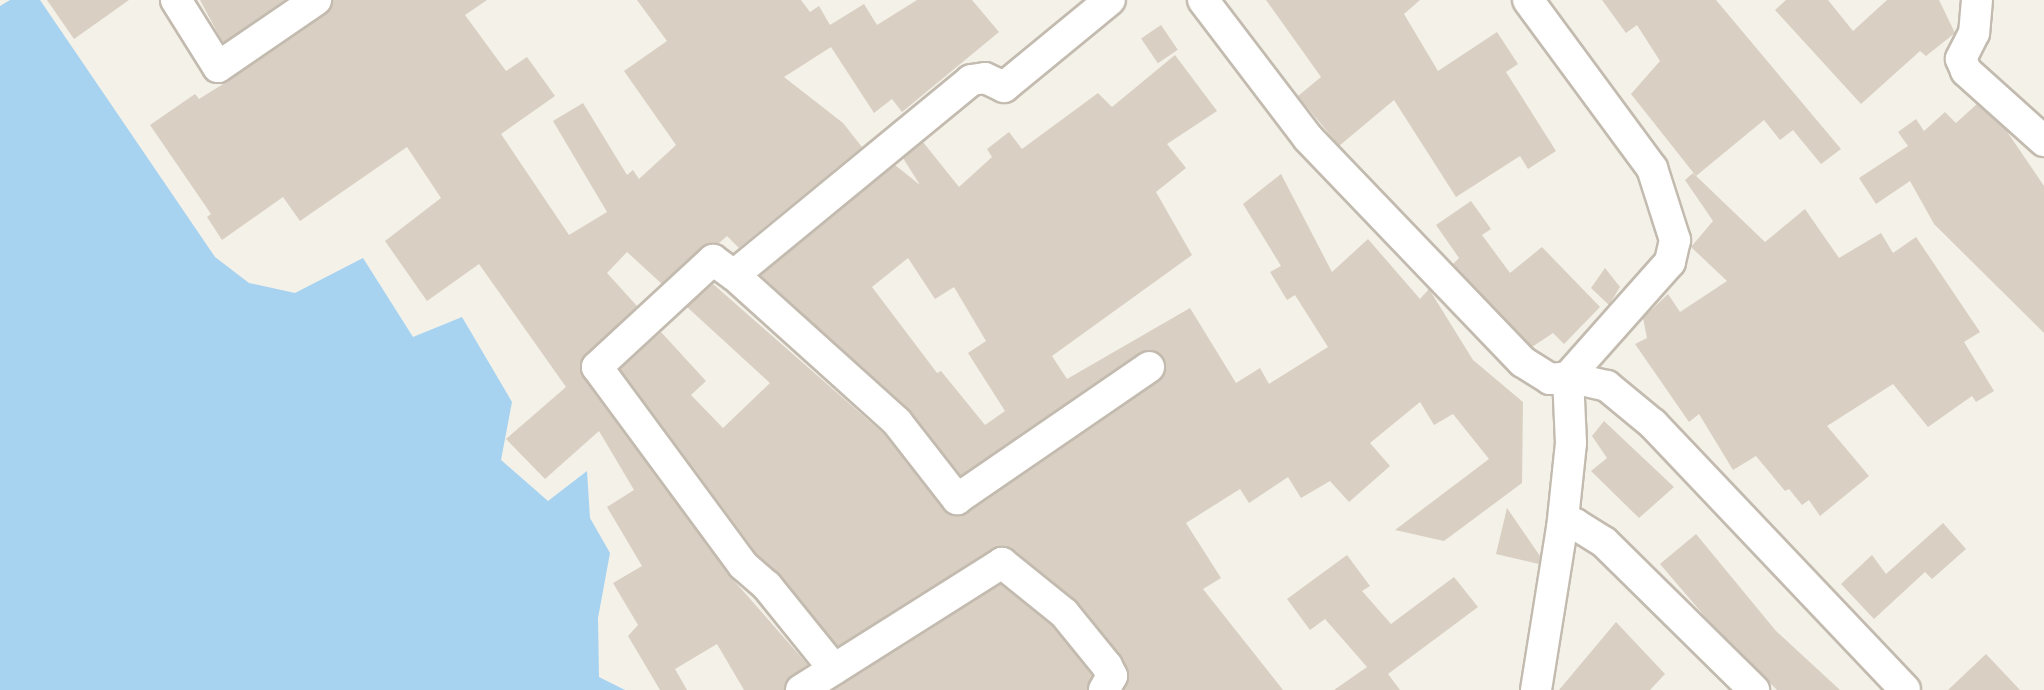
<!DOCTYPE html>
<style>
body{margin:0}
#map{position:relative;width:2044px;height:690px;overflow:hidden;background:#f4f1e9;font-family:Roboto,sans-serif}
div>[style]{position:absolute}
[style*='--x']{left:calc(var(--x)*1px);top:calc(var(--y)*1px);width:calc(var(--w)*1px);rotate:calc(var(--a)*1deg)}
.water>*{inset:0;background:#a7d3f0}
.building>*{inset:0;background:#d9cfc2;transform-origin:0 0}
.roads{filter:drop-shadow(2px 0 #c3bbaf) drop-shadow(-2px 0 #c3bbaf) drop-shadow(0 2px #c3bbaf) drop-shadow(0 -2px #c3bbaf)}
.street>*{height:30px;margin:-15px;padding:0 15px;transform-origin:15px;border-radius:15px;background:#fff}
span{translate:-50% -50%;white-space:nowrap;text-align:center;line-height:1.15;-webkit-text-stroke:6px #fff;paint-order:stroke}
</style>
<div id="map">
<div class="water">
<i style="clip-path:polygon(10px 0,40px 0,215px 257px,249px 283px,295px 293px,363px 258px,413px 337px,462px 317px,512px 402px,501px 460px,548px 501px,587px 471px,590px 518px,610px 553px,598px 618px,599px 677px,625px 690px,0 690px,0 6px)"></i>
</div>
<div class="building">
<i style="clip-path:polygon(47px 0,129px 0,74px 39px)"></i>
<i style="clip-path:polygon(200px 0,285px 0,223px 43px)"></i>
<i style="clip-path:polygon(333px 0,487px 0,465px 15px,506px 71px,527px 57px,555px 96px,501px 134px,569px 235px,607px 212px,553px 121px,583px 103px,627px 175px,633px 170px,639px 179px,676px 145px,624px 71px,667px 41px,637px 0,801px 0,810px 12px,819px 6px,830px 25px,864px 4px,877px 25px,917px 0,972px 0,999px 32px,902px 112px,892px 99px,874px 113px,831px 47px,784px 77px,843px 123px,862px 147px,739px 248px,727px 236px,718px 244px,708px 244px,662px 284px,627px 252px,607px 273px,637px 306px,585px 355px,583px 377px,729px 575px,808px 665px,791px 676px,784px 690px,744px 690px,717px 644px,675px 669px,687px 690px,660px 690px,628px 636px,638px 625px,613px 583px,642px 566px,607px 507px,634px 490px,599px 431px,545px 479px,506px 439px,566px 387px,479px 264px,427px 301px,385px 241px,441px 198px,407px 147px,300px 221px,283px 197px,222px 240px,207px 217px,211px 214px,150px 125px,195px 94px,199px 99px,228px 81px,326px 14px)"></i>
<i style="clip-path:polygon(1266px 0,1420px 0,1404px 14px,1438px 71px,1497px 32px,1518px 64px,1506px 72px,1556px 151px,1528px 169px,1520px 156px,1456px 197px,1394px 100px,1339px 146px,1298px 96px,1321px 77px)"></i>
<i style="clip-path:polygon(1602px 0,1716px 0,1841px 149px,1821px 164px,1793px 130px,1780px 140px,1764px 120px,1696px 176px,1631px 94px,1660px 61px,1637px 25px,1626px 33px)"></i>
<i style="clip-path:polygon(1786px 0,1828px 0,1853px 31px,1887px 0,1939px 0,1955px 33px,1926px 56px,1920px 51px,1861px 104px,1775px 10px)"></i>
<i style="left:1161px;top:25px;width:30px;height:24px;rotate:56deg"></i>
<i style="clip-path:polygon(evenodd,1175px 55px,1217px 111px,1167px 144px,1186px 168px,1156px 192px,1192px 255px,1052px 356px,1067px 379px,1190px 308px,1236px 383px,1260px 368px,1269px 384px,1328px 347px,1295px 295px,1287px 300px,1270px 272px,1281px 266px,1243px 204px,1281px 174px,1332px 272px,1368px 239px,1420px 299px,1429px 289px,1473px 360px,1523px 402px,1522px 483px,1444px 541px,1395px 530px,1489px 459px,1453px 414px,1434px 425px,1420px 402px,1370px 443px,1390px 466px,1349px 502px,1330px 481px,1301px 498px,1288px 477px,1249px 503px,1240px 489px,1186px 523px,1221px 578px,1203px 589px,1283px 690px,1124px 690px,1129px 676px,1122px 658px,1077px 602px,1004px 546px,838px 646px,756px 553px,620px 369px,661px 332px,706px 381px,691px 395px,723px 428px,770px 383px,687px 307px,713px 284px,884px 434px,944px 510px,967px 513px,1159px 381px,1166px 366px,1163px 357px,1148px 350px,1139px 353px,961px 476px,909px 409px,760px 276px,895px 165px,920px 185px,903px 158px,923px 142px,959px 187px,992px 157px,987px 149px,1009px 132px,1022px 149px,1098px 93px,1112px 107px,1175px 55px,908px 258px,935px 299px,954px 287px,986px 341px,968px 353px,1005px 411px,985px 425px,941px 371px,937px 373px,872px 287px,908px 258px)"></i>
<i style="clip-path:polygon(1977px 104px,2006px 130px,2044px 186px,2044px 333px,1934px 224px,1910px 181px,1876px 204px,1859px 178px,1908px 146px,1898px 132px,1916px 119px,1924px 131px,1945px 112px,1956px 123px)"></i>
<i style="clip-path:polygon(1693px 173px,1765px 242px,1805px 209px,1839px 258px,1881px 233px,1893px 253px,1916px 237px,1980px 332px,1964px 342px,1994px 391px,1976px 402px,1972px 396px,1928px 427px,1893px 384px,1827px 426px,1869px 476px,1820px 516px,1809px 500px,1802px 505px,1789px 489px,1785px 491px,1756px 456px,1733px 470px,1699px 414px,1689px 422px,1635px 344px,1647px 338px,1643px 318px,1668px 294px,1680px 312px,1727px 281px,1691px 247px,1713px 221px,1685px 180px)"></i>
<i style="clip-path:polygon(1471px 201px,1491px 229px,1482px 235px,1510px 273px,1542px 247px,1600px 307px,1564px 344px,1553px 333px,1532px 347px,1453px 264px,1459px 258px,1436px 225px)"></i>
<i style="clip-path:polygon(1605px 268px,1620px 287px,1609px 305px,1591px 288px)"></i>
<i style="clip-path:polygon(1604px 421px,1674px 487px,1639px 518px,1591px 471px,1607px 458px,1592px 436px)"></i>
<i style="clip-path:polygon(1507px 508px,1540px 556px,1539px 564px,1496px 554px)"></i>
<i style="clip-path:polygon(1943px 523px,1966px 549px,1932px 579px,1925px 572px,1874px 619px,1841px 584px,1872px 555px,1886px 574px)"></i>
<i style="clip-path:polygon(1696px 534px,1776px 631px,1840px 690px,1777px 690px,1707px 619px,1660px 564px)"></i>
<i style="clip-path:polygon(1347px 555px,1370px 586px,1362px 591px,1391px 624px,1454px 577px,1478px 607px,1388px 674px,1400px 690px,1334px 690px,1367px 667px,1325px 619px,1310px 630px,1287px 599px)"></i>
<i style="clip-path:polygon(1001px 584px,1052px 625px,1092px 675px,1087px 690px,833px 690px)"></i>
<i style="clip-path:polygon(1616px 622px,1665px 674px,1650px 690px,1559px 690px)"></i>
<i style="clip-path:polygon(1986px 654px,2020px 690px,1948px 690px)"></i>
</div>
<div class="roads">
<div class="street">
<i style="--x:176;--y:0;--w:79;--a:57.9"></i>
<i style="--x:218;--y:67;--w:119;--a:-34.4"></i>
<i style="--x:1203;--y:0;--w:173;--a:52.7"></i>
<i style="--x:1308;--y:138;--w:310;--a:46.2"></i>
<i style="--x:1523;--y:362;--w:32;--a:32"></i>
<i style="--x:1550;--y:379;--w:18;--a:-6"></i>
<i style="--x:1568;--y:377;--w:40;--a:13"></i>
<i style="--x:1607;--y:386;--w:60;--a:39.6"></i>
<i style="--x:1653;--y:424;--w:366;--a:46.5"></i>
<i style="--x:1528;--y:0;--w:209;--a:53.6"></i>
<i style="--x:1652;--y:168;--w:76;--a:72.3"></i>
<i style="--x:1675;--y:240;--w:23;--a:103"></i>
<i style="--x:1670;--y:262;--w:154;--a:131.6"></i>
<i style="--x:1568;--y:377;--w:66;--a:87.4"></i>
<i style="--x:1571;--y:443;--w:85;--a:96"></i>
<i style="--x:1977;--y:0;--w:33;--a:95"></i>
<i style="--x:1974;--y:33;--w:29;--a:117"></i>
<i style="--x:1961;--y:59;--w:13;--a:67"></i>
<i style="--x:1966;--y:71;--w:105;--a:41.9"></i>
<i style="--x:734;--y:275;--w:219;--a:42"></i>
<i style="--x:897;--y:422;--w:98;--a:52.1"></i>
<i style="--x:957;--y:499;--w:233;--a:-34.5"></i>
<i style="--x:834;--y:669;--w:107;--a:-128.9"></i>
<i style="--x:767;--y:586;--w:32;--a:-139"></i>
<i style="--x:743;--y:565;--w:246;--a:-126.4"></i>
<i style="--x:597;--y:367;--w:158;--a:-42.7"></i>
<i style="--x:713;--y:260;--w:26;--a:36"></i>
<i style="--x:734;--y:275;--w:307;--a:-39.4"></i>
<i style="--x:971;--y:80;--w:14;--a:-8"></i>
<i style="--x:985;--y:78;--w:21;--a:25"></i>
<i style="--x:1004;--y:87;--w:137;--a:-39.4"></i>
<i style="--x:801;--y:690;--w:238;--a:-32.3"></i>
<i style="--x:1002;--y:563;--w:80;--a:38.9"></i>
<i style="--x:1064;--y:613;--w:68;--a:50.9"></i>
<i style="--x:1107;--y:666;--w:11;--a:63"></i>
<i style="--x:1112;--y:676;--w:16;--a:120"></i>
<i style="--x:1536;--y:690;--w:164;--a:-80.9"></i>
<i style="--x:1562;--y:528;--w:14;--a:-17"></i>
<i style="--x:1575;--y:524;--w:34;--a:32"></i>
<i style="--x:1604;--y:542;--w:211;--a:44.6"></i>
</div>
</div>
</div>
